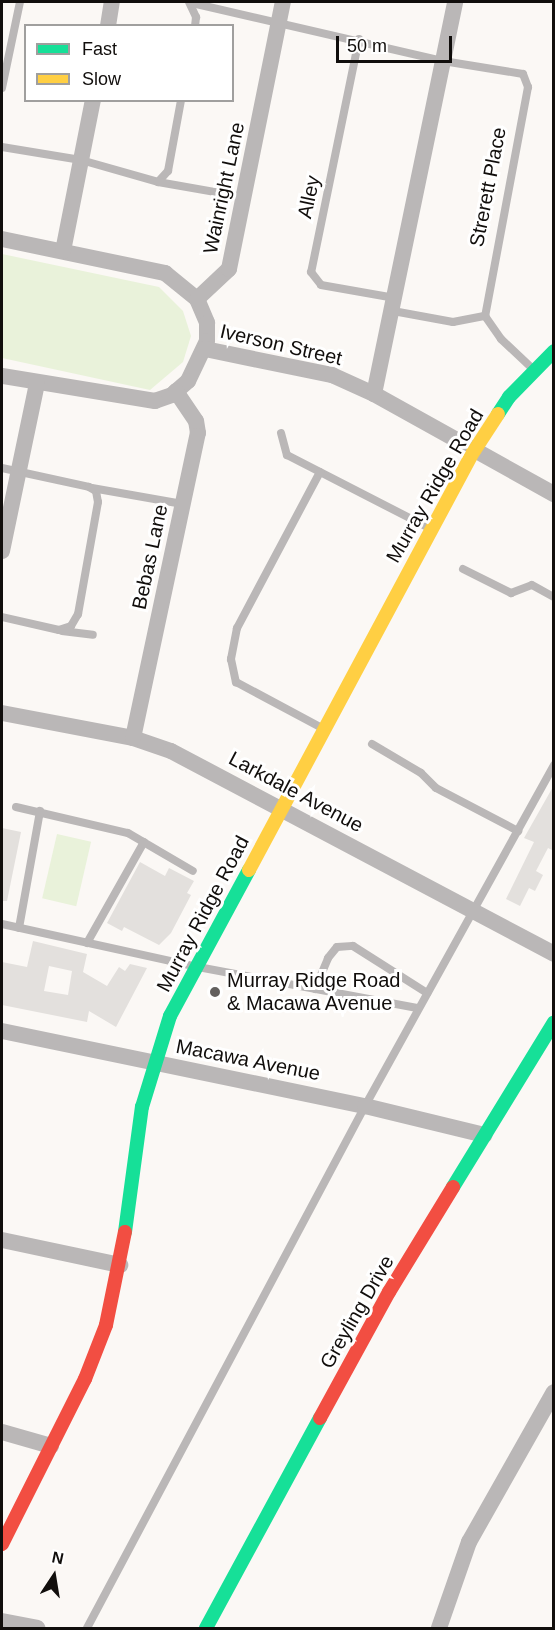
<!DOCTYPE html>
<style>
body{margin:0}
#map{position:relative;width:555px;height:1630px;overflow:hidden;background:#fbf8f5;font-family:Arial,sans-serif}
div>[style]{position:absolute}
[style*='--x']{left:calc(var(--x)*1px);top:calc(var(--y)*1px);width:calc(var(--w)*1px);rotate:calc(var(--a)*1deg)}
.green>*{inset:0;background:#e9f2da;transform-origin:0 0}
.building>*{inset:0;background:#e3e0dd}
.lane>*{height:8px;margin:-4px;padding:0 4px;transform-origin:4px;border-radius:4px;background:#bab7b7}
.street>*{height:16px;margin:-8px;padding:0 8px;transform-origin:8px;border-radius:8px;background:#bab7b7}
.fast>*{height:14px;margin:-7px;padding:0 7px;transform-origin:7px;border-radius:7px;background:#16e098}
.slow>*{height:14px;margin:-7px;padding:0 7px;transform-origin:7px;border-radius:7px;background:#ffcf43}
.jam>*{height:14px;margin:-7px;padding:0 7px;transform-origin:7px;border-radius:7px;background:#f24e42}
.dots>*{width:16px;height:16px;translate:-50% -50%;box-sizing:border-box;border:3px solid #fff;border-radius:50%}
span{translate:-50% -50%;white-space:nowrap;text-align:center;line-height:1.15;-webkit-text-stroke:6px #fff;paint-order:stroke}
.street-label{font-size:20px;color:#110e0c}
.poi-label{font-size:20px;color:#110e0c}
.left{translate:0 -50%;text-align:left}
.frame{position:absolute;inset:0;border:3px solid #110e0c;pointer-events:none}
.legend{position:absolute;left:24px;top:24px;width:210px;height:78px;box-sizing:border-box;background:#fff;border:2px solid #a09f9e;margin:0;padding:8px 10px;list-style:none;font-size:18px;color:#110e0c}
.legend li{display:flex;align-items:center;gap:12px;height:30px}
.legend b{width:30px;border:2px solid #a09f9e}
.north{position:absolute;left:24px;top:1546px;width:60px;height:60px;-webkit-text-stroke:4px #fff;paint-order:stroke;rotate:12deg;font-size:16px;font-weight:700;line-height:24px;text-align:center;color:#110e0c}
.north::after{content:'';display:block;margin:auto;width:21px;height:27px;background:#110e0c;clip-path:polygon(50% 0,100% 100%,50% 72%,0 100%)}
.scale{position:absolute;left:336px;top:36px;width:116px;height:27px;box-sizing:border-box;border:3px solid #110e0c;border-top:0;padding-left:8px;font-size:18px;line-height:21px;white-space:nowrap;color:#110e0c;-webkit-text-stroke:4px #fff;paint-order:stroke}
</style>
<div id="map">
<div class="green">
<i style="clip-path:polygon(2px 254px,159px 287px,183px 311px,191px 336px,183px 362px,150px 390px,2px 358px)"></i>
<i style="left:57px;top:834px;width:35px;height:66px;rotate:13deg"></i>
</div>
<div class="building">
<i style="clip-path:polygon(554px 785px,554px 851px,548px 848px,536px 871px,543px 875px,535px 891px,529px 888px,520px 906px,506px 899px,534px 842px,524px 838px)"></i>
<i style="clip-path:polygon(2px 828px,21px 832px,7px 901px,2px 901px)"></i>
<i style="clip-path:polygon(140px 862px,165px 876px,169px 868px,194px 881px,187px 893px,191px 895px,171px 933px,159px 945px,124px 927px,122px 931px,107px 923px)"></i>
<i style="clip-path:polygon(evenodd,33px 941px,87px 954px,83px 972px,107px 986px,119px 967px,125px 971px,130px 964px,147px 968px,116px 1027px,89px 1011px,87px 1022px,2px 1005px,2px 962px,27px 967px,33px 941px,49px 966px,72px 971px,68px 995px,44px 991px,49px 966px)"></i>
</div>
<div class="lane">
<i style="--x:189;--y:2;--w:17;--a:65"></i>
<i style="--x:196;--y:17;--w:9;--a:96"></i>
<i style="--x:192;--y:3;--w:258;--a:13"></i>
<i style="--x:443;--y:61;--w:81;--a:9.2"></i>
<i style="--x:523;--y:74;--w:14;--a:69"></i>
<i style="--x:528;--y:87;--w:233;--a:100.6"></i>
<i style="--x:485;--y:316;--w:28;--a:55"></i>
<i style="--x:501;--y:339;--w:45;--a:43.2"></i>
<i style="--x:359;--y:39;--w:238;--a:101.6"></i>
<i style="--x:311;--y:272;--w:16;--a:52"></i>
<i style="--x:321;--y:285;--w:75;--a:10"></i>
<i style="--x:2;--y:88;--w:88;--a:-78.2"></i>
<i style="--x:2;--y:147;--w:80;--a:9.3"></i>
<i style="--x:81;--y:160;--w:80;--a:15.9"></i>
<i style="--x:158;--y:182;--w:15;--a:-48"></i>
<i style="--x:168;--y:171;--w:72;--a:-79.6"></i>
<i style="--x:158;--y:182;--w:86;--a:10"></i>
<i style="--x:393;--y:311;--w:61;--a:10.4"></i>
<i style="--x:453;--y:322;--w:33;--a:-11"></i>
<i style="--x:281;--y:433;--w:23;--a:75"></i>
<i style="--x:287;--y:455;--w:162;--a:27.2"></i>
<i style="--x:2;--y:468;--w:89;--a:12.3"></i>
<i style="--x:89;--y:487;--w:8;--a:30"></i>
<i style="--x:96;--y:491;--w:11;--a:80"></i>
<i style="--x:98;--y:502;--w:114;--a:100.1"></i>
<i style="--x:78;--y:614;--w:14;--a:120"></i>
<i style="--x:71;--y:626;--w:13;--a:162"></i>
<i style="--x:59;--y:630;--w:58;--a:-167.2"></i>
<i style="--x:320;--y:472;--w:177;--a:118"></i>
<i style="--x:237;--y:628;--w:32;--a:101"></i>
<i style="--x:231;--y:659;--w:24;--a:78"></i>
<i style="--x:236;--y:682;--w:98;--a:28.1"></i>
<i style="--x:92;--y:488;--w:92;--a:10"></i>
<i style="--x:463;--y:569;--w:54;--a:26.6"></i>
<i style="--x:511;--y:593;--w:22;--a:-21"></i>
<i style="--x:532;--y:585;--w:25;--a:29"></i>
<i style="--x:62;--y:631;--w:31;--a:7"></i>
<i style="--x:372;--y:744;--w:57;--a:30.6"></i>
<i style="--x:421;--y:773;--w:21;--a:45"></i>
<i style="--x:436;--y:788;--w:93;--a:27.7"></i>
<i style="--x:16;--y:807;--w:115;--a:13.1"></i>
<i style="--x:128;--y:833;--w:75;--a:30.3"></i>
<i style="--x:2;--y:924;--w:201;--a:12.4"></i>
<i style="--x:198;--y:967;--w:223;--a:10.6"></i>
<i style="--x:19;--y:928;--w:119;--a:-79.8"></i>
<i style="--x:87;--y:943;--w:116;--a:-60.6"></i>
<i style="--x:315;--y:989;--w:34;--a:-67"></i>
<i style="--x:328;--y:958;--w:14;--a:-51"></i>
<i style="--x:337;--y:947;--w:16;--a:-4"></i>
<i style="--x:353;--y:946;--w:88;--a:32.4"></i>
<i style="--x:87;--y:1628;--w:591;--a:-61.96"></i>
<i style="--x:365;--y:1106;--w:390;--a:-61"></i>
</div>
<div class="street">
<i style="--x:108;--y:26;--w:24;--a:-81"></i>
<i style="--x:2;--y:239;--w:167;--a:11.8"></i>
<i style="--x:165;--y:273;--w:41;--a:39.1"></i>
<i style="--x:197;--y:299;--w:26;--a:67"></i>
<i style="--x:207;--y:323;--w:18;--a:90"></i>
<i style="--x:207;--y:341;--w:44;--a:115.4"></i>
<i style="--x:188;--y:381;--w:21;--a:139"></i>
<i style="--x:172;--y:395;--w:18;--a:161"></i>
<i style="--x:155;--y:401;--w:155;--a:-170.7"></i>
<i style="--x:63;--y:251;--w:154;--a:-78.8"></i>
<i style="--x:197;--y:299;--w:44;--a:-43.2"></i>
<i style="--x:229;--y:269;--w:272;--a:-78.6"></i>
<i style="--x:205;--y:349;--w:130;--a:11.6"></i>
<i style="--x:332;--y:375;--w:46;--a:24.3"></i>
<i style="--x:374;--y:394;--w:206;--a:29.1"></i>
<i style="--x:374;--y:394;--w:400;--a:-78.3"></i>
<i style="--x:2;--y:551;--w:171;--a:-78.2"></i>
<i style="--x:2;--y:713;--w:133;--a:10.8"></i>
<i style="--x:133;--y:738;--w:40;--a:18.9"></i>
<i style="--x:171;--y:751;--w:433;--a:27.9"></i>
<i style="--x:133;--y:738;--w:312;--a:-78"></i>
<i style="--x:198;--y:433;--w:12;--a:-99"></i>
<i style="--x:196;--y:421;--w:36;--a:-124"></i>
<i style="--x:2;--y:1031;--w:371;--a:11.7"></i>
<i style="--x:365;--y:1106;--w:123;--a:13.6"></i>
<i style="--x:2;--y:1240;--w:121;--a:12"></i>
<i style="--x:2;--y:1432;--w:51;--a:15.9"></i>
<i style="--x:2;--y:1621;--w:36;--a:11"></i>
<i style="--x:439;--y:1628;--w:91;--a:-70.8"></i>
<i style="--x:469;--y:1542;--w:172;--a:-60.5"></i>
</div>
<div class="fast">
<i style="--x:498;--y:414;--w:20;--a:-57"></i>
<i style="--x:509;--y:397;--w:64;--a:-45.6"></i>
<i style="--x:453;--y:1187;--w:193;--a:-58.5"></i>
<i style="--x:125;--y:1232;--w:126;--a:-82.3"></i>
<i style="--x:142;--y:1107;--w:95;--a:-72.9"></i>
<i style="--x:170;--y:1016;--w:166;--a:-61.6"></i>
<i style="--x:206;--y:1628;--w:239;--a:-61.5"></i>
</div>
<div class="slow">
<i style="--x:249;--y:870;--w:476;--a:-61.8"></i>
<i style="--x:474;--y:451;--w:44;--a:-57"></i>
</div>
<div class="jam">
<i style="--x:320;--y:1418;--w:144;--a:-61.3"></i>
<i style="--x:389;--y:1292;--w:123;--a:-58.6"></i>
<i style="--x:2;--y:1544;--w:185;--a:-63.3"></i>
<i style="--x:85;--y:1379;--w:58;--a:-68.7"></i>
<i style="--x:106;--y:1325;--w:95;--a:-78.5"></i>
</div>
<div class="dots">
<i style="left:215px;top:992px;background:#63605e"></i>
</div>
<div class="street-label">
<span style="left:488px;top:187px;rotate:-79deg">Strerett Place</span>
<span style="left:224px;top:188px;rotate:-78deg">Wainright Lane</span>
<span style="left:309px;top:197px;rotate:-78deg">Alley</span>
<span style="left:281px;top:345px;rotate:13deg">Iverson Street</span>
<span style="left:435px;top:486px;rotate:-60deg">Murray Ridge Road</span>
<span style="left:150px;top:557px;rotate:-78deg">Bebas Lane</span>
<span style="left:296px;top:792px;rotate:28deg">Larkdale Avenue</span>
<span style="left:203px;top:914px;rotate:-62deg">Murray Ridge Road</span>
<span style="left:248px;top:1060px;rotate:11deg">Macawa Avenue</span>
<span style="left:357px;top:1312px;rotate:-60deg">Greyling Drive</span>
</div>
<div class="poi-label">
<span class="left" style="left:227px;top:992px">Murray Ridge Road<br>&amp; Macawa Avenue</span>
</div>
<div class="frame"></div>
<ul class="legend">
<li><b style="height:8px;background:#16e098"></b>Fast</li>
<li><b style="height:8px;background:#ffcf43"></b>Slow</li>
</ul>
<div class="north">N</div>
<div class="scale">50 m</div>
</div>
